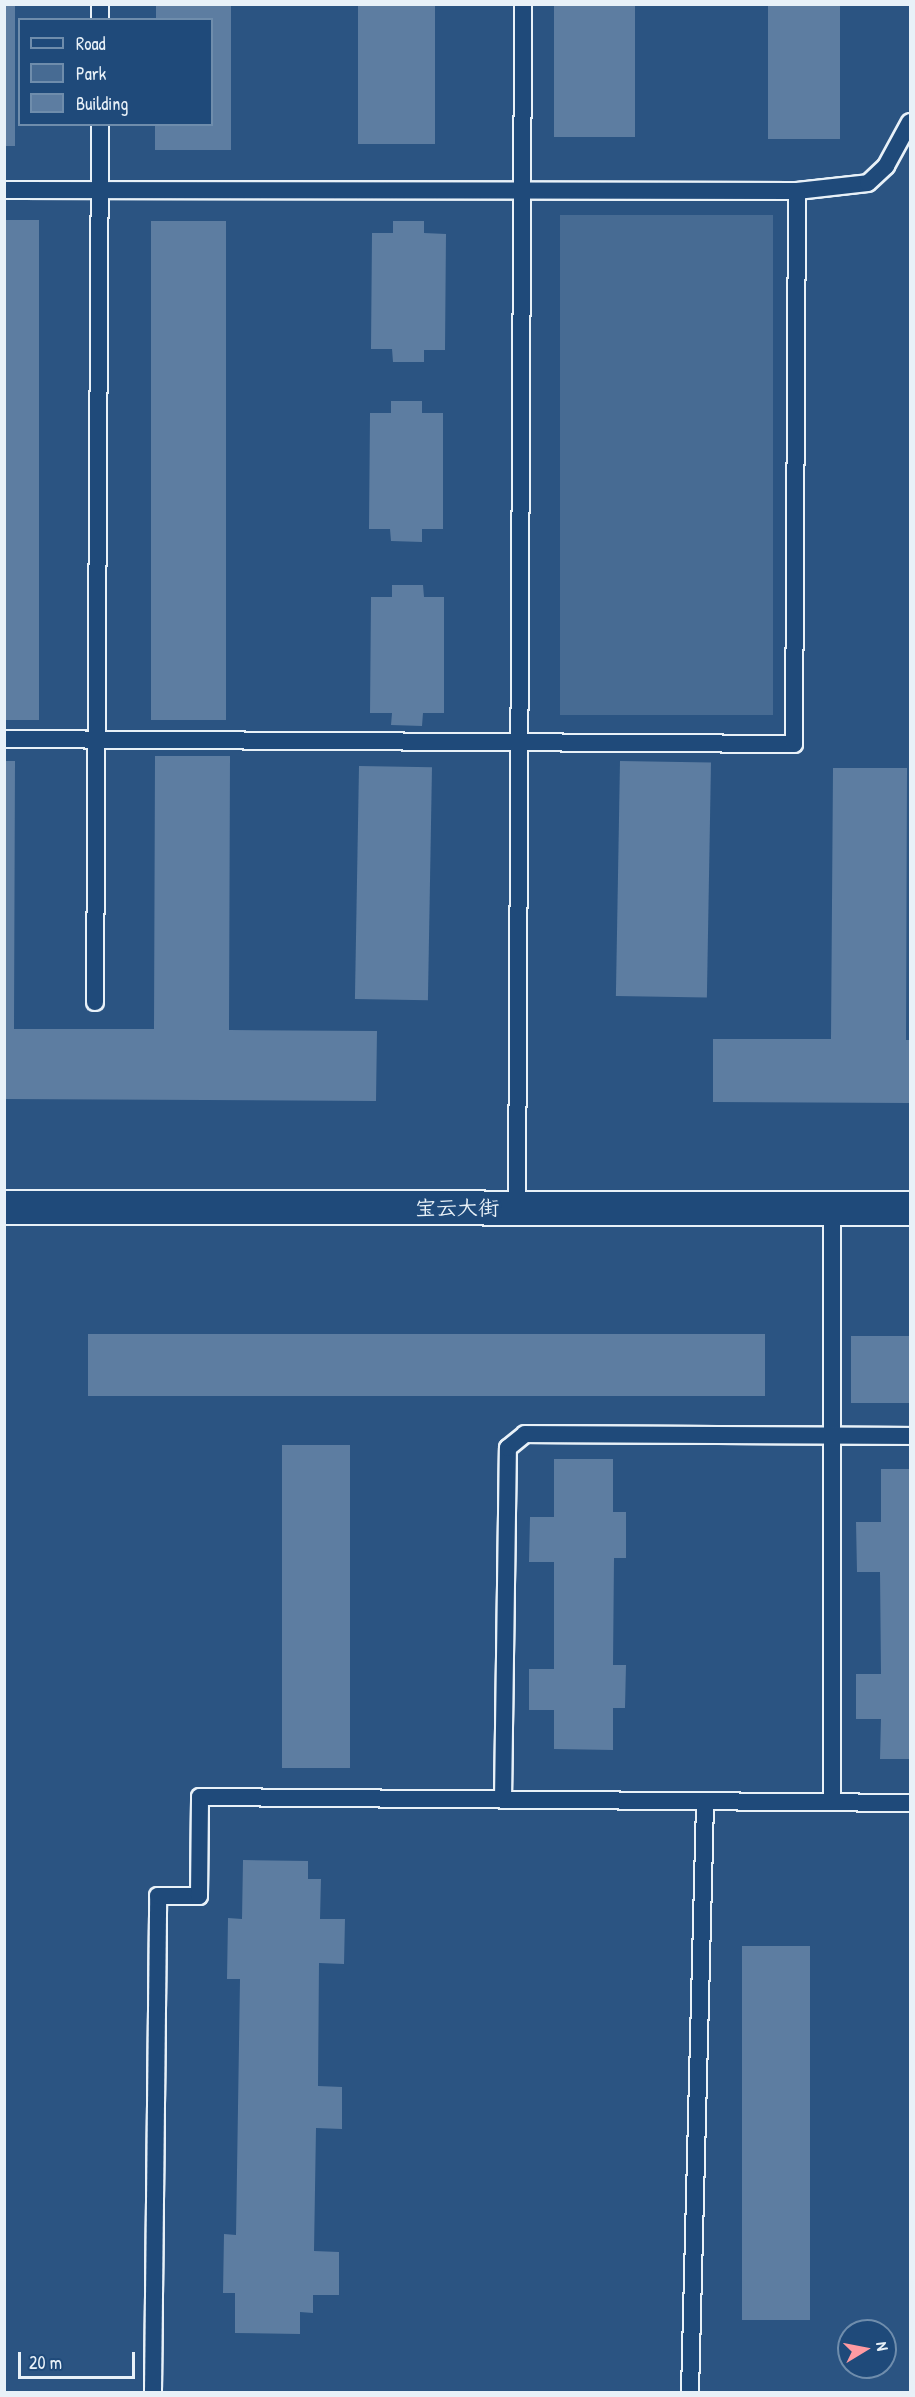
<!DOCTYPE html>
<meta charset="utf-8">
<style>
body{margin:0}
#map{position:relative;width:915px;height:2397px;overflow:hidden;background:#2b5482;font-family:"Patrick Hand","LXGW WenKai TC",sans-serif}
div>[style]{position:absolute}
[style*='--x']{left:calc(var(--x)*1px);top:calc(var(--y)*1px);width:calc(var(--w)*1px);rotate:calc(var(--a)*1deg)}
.green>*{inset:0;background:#476b93;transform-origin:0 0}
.building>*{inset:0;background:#5d7da1;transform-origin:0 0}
.roads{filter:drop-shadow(2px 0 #e8f1f8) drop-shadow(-2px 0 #e8f1f8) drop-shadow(0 2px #e8f1f8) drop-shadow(0 -2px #e8f1f8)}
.lane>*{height:16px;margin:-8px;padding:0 8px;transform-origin:8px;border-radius:8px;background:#1f4a7a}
.secondary>*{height:33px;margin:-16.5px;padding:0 16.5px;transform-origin:16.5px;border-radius:16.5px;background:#1f4a7a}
span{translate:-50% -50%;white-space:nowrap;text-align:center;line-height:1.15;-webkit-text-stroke:6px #1f4a7a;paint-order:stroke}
.street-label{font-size:21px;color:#e8f1f8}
.frame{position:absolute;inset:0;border:6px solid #e8f1f8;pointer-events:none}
.legend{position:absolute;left:18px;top:18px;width:195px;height:108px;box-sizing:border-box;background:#1f4a7a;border:2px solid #6f8dac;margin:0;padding:8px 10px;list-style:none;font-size:18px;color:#e8f1f8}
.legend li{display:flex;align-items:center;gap:12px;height:30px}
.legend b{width:30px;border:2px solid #6f8dac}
.north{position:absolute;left:837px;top:2319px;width:60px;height:60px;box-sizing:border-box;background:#1f4a7a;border:2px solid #6f8dac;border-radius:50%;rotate:80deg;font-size:16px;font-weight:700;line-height:24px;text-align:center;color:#e8f1f8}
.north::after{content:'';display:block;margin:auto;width:21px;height:27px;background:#ff9aa2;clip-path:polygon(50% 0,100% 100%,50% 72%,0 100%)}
.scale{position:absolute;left:18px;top:2352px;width:117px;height:27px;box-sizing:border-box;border:3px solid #e8f1f8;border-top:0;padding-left:8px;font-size:18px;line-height:21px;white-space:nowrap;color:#e8f1f8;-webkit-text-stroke:4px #1f4a7a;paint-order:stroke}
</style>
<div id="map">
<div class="green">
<i style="left:560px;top:215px;width:213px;height:500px"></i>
</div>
<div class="building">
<i style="left:4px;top:4px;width:11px;height:142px"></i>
<i style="clip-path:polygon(156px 4px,231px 4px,231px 150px,155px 150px,155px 124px,212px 124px,212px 20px,156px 20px)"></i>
<i style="left:358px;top:4px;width:77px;height:140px"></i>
<i style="left:554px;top:4px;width:81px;height:133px"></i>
<i style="left:768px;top:4px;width:72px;height:135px"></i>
<i style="left:4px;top:220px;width:35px;height:500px"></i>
<i style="left:151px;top:221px;width:75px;height:499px"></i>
<i style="clip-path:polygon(393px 221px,424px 221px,424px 233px,446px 234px,445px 350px,424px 350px,424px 362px,393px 362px,392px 349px,371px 349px,372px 233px,393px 233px)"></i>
<i style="clip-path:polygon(391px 401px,422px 401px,422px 413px,443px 413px,443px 529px,422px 529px,422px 542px,391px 541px,390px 529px,369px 529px,370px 413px,391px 413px)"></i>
<i style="clip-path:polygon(392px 585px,423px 585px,424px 597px,444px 597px,444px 713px,423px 713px,422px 726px,391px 725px,392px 713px,370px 713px,371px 597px,392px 597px)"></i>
<i style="clip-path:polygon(155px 756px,230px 756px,229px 1030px,377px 1031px,376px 1101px,4px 1099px,4px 761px,15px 761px,14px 1029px,154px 1029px)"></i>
<i style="left:620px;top:761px;width:91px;height:235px;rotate:1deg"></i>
<i style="left:359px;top:766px;width:73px;height:233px;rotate:1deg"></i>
<i style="clip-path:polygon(833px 768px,907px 768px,906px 1040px,910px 1040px,910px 1103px,713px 1102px,713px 1039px,831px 1039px)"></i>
<i style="left:88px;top:1334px;width:677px;height:62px"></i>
<i style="left:851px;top:1336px;width:59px;height:67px"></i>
<i style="left:282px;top:1445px;width:68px;height:323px"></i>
<i style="clip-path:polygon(554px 1459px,613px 1459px,613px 1512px,626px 1512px,626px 1558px,614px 1558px,613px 1665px,626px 1665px,625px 1708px,613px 1708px,613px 1750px,554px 1749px,554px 1710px,529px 1710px,529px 1669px,554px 1669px,554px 1562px,529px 1562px,530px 1517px,554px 1517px)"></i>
<i style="clip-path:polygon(881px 1469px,910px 1469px,910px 1759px,880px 1759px,881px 1719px,856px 1719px,856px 1674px,881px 1674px,880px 1572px,857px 1572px,856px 1522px,881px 1522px)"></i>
<i style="clip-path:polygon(243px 1860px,308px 1861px,308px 1879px,321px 1879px,320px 1919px,345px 1919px,344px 1964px,319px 1963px,318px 2086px,342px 2087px,342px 2129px,316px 2128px,314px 2251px,339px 2252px,339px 2295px,313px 2295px,313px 2313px,300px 2312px,300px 2334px,235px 2333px,235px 2293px,223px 2293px,224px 2234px,236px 2235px,240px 1979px,227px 1979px,228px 1918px,242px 1919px)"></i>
<i style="left:742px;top:1946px;width:68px;height:374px"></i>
</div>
<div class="roads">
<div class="lane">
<i style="--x:100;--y:20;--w:16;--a:-90"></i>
<i style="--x:4;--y:190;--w:793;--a:0.07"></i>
<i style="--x:797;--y:191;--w:71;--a:-6.4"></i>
<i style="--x:868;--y:183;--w:25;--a:-43"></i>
<i style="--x:886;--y:166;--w:50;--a:-61.4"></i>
<i style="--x:4;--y:739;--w:790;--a:0.36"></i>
<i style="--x:794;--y:744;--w:553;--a:-89.69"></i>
<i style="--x:95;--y:1002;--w:878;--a:-89.67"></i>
<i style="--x:517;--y:1208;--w:1204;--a:-89.71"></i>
<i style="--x:832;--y:1208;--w:594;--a:90"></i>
<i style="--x:503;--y:1800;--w:352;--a:-89.2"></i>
<i style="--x:508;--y:1448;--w:22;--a:-39"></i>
<i style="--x:525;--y:1434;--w:385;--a:0.3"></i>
<i style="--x:153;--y:2392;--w:496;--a:-89.4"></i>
<i style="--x:158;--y:1896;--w:41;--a:0"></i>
<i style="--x:199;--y:1896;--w:99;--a:-89.4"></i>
<i style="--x:200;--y:1797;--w:710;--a:0.48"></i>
<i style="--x:690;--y:2392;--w:590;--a:-88.54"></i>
</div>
<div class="secondary">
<i style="--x:4;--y:1207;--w:906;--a:0.06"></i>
</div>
</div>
<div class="street-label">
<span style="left:457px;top:1208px">宝云大街</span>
</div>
<div class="frame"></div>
<ul class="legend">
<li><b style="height:8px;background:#1f4a7a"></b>Road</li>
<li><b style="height:16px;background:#476b93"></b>Park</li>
<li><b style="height:16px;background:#5d7da1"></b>Building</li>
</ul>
<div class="north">N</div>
<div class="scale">20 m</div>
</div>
